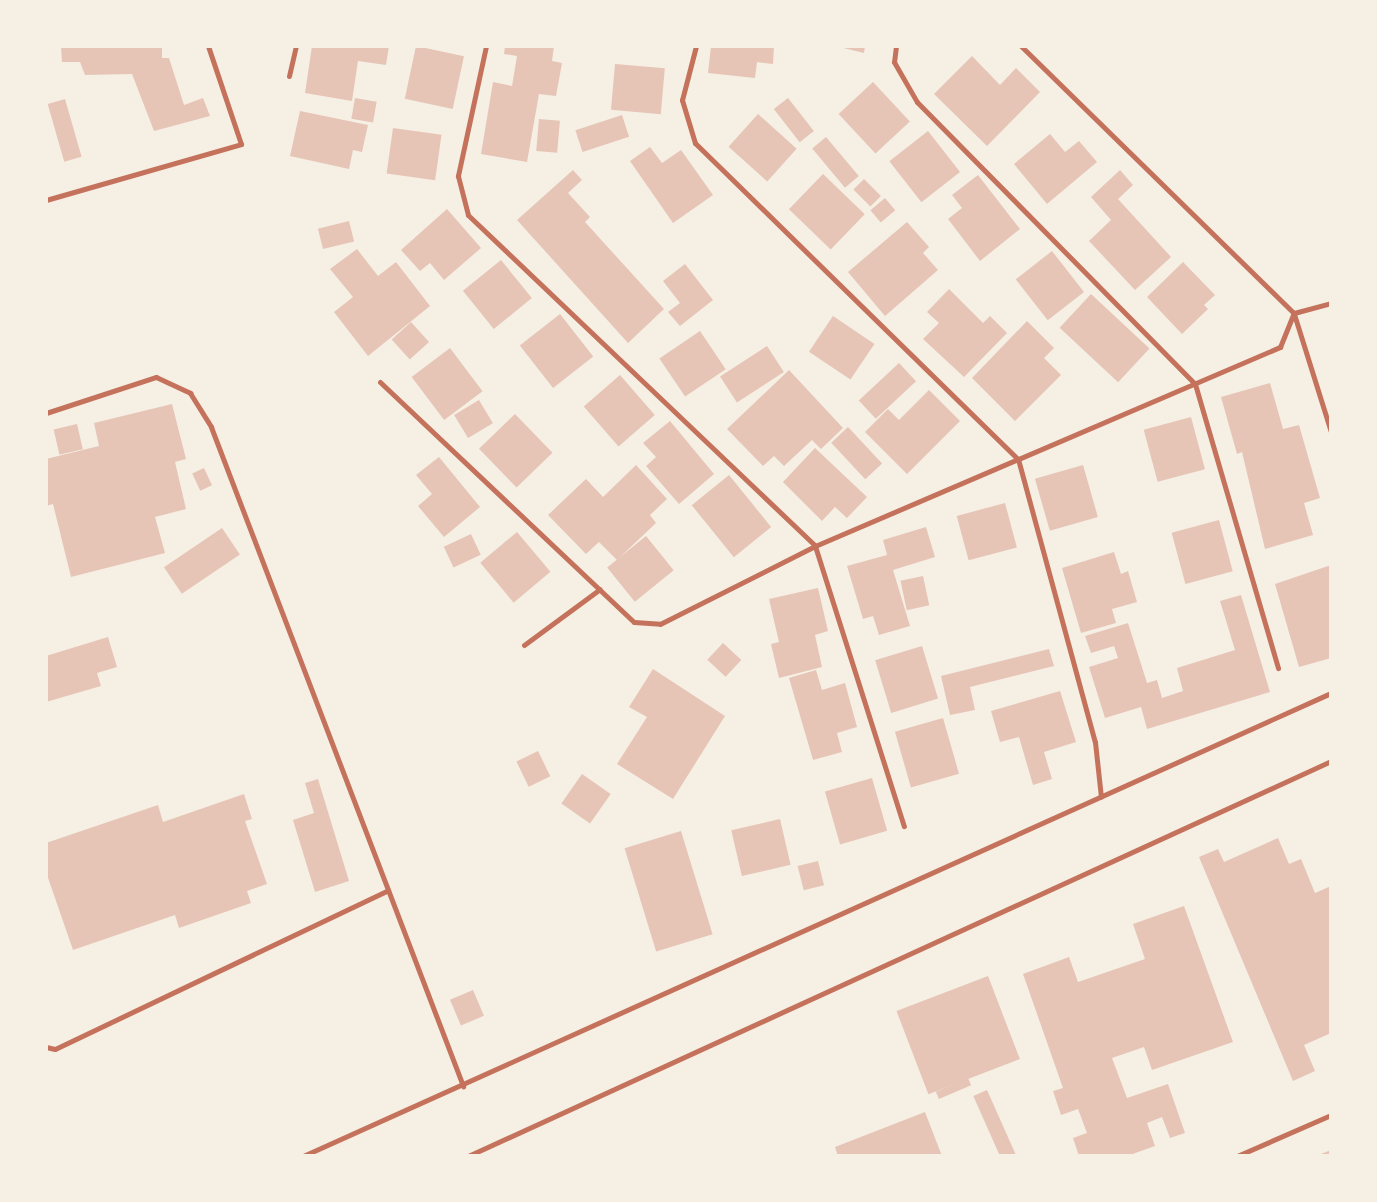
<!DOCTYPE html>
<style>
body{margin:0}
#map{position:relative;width:1377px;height:1202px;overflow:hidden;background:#f6efe4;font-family:"Source Sans 3",sans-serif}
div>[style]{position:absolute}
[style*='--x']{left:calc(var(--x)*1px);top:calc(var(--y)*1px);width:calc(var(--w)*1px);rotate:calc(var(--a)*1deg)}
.building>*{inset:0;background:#e6c5b7;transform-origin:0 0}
.minor>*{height:5px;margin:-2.5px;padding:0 2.5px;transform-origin:2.5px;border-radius:2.5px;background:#c5725c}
span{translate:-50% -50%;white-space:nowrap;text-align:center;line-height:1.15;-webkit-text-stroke:4.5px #f6efe4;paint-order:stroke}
.frame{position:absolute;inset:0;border:48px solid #f6efe4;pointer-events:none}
</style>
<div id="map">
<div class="building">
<i style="clip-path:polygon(61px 46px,162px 46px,162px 58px,169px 58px,184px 105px,203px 98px,210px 116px,154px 131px,132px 74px,85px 75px,80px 62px,62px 62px)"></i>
<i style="clip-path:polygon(312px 46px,389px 46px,386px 65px,358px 61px,352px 101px,305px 93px)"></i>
<i style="left:416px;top:46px;width:49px;height:54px;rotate:12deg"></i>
<i style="clip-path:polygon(505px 46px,554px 46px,552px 61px,562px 63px,556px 96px,539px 94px,527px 162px,481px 154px,493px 82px,512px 86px,517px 56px,504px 54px)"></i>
<i style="clip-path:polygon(711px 46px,774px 46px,773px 64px,757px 62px,755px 78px,708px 73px)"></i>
<i style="clip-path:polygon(835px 46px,865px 46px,864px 53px)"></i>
<i style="clip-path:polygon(972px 56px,1000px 85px,1016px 68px,1040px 92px,987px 146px,934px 94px)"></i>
<i style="left:615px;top:64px;width:50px;height:46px;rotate:5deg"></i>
<i style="left:873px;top:82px;width:54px;height:47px;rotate:47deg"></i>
<i style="left:355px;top:98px;width:22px;height:21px;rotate:10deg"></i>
<i style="left:788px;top:98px;width:42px;height:18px;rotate:52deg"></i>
<i style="left:65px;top:99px;width:60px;height:18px;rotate:74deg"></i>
<i style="clip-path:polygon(300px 111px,368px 125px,362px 152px,353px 150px,349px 169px,290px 156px)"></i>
<i style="left:758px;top:114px;width:52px;height:44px;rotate:42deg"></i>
<i style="left:622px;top:115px;width:23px;height:49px;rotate:72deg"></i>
<i style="left:539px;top:119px;width:21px;height:32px;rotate:5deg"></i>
<i style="left:393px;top:128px;width:49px;height:46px;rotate:8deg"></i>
<i style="left:928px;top:131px;width:52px;height:49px;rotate:52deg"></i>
<i style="clip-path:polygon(1050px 134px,1065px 152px,1079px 141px,1097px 162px,1047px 204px,1014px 164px)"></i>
<i style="left:826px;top:137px;width:51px;height:18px;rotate:50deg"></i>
<i style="clip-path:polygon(650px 147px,662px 163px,681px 150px,713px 195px,673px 223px,630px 161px)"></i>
<i style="clip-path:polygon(573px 170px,582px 180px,568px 193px,590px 217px,585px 222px,664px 309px,628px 343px,517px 220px)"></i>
<i style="clip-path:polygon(1120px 170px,1133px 185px,1118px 199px,1171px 257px,1135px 290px,1089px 241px,1111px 220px,1091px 197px)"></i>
<i style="left:823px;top:174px;width:58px;height:49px;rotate:44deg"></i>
<i style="clip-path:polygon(978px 175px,1020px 229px,980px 261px,948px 219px,962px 208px,952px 195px)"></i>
<i style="left:864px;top:179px;width:24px;height:15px;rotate:45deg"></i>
<i style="left:885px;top:198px;width:16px;height:19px;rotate:50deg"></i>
<i style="clip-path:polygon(447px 209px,481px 248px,444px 280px,430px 263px,420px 271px,401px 250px)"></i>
<i style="left:349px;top:221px;width:21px;height:32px;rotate:76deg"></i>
<i style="clip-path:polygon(907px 222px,929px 247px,923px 253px,938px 270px,885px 316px,848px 272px)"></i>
<i style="clip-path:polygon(357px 249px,378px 276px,396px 262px,430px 306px,368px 356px,334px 312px,353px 297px,330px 269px)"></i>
<i style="left:1052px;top:251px;width:52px;height:46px;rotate:52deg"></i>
<i style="left:501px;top:260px;width:49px;height:49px;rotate:51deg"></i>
<i style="clip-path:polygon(1183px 262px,1215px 295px,1204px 305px,1208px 309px,1182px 334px,1147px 297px)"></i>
<i style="clip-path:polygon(685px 264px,713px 300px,680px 326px,668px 312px,680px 303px,663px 281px)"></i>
<i style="clip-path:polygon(949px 289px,983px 323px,990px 316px,1007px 333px,964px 377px,923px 339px,939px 323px,927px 312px)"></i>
<i style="left:1091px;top:294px;width:80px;height:46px;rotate:43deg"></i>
<i style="left:560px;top:314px;width:54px;height:51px;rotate:52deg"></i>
<i style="left:833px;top:316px;width:50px;height:43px;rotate:34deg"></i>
<i style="clip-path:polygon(1027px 321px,1054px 348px,1044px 358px,1061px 375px,1015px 421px,972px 378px)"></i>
<i style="left:411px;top:322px;width:27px;height:26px;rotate:48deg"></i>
<i style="left:700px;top:331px;width:46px;height:49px;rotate:56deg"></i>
<i style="left:767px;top:346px;width:31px;height:56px;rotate:57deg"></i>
<i style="left:450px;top:348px;width:54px;height:48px;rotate:53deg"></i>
<i style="left:899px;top:363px;width:25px;height:55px;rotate:47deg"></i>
<i style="clip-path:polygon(789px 370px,843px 428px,821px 449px,812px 440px,784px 466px,774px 456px,763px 466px,727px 429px)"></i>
<i style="left:620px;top:375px;width:53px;height:48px;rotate:49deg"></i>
<i style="clip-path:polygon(1270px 383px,1283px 429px,1299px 425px,1320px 498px,1304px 503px,1313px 535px,1265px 549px,1242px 452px,1237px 454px,1221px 397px)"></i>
<i style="clip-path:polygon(929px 390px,960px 421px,907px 474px,865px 432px,888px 409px,899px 420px)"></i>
<i style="left:479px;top:400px;width:27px;height:29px;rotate:59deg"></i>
<i style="clip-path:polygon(172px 404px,186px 459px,175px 462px,186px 509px,155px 517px,165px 553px,71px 577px,53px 504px,46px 506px,46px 459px,99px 446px,94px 423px)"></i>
<i style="left:515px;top:414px;width:54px;height:50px;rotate:46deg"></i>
<i style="left:1191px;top:417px;width:54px;height:49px;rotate:75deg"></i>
<i style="clip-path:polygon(670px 421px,714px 474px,679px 504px,646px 466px,656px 457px,643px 443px)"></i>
<i style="left:77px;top:424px;width:26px;height:24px;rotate:77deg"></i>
<i style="left:848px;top:427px;width:50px;height:23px;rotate:47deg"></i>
<i style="clip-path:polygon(815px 448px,867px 497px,847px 518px,835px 507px,822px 521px,783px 482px)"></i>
<i style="clip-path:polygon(439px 457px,480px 507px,444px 537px,418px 506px,432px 494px,416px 475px)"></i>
<i style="clip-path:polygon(636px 465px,667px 499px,650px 515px,656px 523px,617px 560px,599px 542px,586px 554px,548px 515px,586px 479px,603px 497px)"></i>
<i style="left:1083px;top:465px;width:54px;height:50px;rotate:74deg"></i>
<i style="left:204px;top:468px;width:19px;height:13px;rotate:65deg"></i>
<i style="left:729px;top:475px;width:67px;height:48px;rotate:51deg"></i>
<i style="left:1005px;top:503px;width:46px;height:50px;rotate:75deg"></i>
<i style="left:1219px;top:520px;width:53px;height:49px;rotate:75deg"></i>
<i style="clip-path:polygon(926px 527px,935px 557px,893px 570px,910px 626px,879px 635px,873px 616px,863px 619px,847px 566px,887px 555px,883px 540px)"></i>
<i style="left:222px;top:528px;width:32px;height:70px;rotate:56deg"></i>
<i style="left:517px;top:532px;width:52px;height:48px;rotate:50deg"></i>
<i style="left:471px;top:534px;width:23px;height:30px;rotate:65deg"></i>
<i style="left:646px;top:536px;width:44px;height:50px;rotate:51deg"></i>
<i style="clip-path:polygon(1114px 552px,1121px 574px,1128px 571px,1137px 602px,1112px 609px,1116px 623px,1081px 633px,1062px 568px)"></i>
<i style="clip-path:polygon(1331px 565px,1331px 658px,1299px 667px,1275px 584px)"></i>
<i style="left:923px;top:576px;width:30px;height:23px;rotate:78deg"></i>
<i style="clip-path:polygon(818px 588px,828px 631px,815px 635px,822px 667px,779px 678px,771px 644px,779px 642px,769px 599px)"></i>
<i style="clip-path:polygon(1241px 595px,1270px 692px,1147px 729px,1141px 707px,1105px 718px,1089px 667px,1118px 658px,1114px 646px,1091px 653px,1085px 636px,1128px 623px,1147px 683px,1157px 680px,1162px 698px,1183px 691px,1177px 668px,1235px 650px,1220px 601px)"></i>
<i style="clip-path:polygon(108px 637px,117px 667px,97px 673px,101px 686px,46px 702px,46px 656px)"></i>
<i style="left:723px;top:643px;width:25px;height:23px;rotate:43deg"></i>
<i style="left:922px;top:646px;width:55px;height:49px;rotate:73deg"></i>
<i style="clip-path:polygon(1049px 649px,1054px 666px,970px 687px,975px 710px,950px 715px,941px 676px)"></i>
<i style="clip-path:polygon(653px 669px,725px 716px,673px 799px,617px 764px,647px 717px,629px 707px)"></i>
<i style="clip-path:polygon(816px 670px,822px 690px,845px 683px,857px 727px,837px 733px,842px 752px,813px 760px,789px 678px)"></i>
<i style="clip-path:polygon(1060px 691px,1076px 742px,1044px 752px,1052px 779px,1033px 785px,1019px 737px,1000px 742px,991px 711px)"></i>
<i style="left:943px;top:718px;width:58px;height:50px;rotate:74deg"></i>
<i style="left:538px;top:751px;width:28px;height:24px;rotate:64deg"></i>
<i style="left:582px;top:774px;width:35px;height:36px;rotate:35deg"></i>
<i style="left:872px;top:778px;width:55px;height:49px;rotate:74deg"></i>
<i style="clip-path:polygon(318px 779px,349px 881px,315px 892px,293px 820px,314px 813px,305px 783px)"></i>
<i style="clip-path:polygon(244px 794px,252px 819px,245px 821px,267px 884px,247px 891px,251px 903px,179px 928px,175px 915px,73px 950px,46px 872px,46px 843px,158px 805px,163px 822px)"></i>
<i style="left:780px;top:819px;width:47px;height:50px;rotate:77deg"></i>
<i style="left:681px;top:831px;width:108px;height:59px;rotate:73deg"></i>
<i style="clip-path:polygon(1278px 838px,1289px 864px,1301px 859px,1315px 893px,1331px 886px,1331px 1033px,1304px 1045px,1315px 1071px,1293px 1081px,1199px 857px,1218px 849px,1224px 862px)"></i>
<i style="left:818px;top:861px;width:25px;height:21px;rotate:76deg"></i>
<i style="clip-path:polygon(1184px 906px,1233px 1042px,1152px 1070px,1144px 1047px,1112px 1058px,1127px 1098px,1168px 1084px,1185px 1133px,1170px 1138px,1162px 1117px,1147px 1123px,1155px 1146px,1127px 1156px,1079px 1156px,1073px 1138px,1087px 1133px,1078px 1109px,1061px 1115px,1053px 1091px,1063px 1088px,1023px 974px,1069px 957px,1078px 982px,1145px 959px,1133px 924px)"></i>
<i style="left:988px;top:976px;width:89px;height:98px;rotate:69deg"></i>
<i style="left:473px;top:990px;width:28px;height:25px;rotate:67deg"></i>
<i style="left:968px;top:1078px;width:8px;height:35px;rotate:67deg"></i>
<i style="left:987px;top:1090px;width:72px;height:15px;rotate:66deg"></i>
<i style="clip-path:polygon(925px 1112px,942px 1156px,838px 1156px,835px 1147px)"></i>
<i style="clip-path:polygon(1331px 1150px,1331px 1156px,1316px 1156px)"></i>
</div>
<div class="minor">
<i style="--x:486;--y:46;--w:133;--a:102.2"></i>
<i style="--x:458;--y:176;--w:40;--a:75.6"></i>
<i style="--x:468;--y:215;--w:480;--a:43.6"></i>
<i style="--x:815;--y:546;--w:506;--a:-23.17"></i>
<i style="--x:1280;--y:347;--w:37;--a:-68"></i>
<i style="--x:696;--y:46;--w:56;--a:104.5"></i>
<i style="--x:682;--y:100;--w:45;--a:73.2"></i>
<i style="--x:695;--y:143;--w:452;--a:44.4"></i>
<i style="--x:1018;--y:459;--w:293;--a:74.8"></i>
<i style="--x:1095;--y:742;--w:55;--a:83.8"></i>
<i style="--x:896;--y:46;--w:16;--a:97"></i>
<i style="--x:894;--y:62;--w:46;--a:60.1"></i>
<i style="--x:917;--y:102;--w:396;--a:45.4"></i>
<i style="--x:1195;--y:384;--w:296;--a:73.7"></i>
<i style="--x:1021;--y:46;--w:382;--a:44.4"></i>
<i style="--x:1294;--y:313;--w:38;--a:-15"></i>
<i style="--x:289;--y:76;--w:31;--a:-77"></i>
<i style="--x:46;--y:200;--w:203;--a:-16"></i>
<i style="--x:241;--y:144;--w:103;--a:-108.6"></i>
<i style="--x:1294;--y:314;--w:124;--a:72.6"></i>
<i style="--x:380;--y:382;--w:349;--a:43.4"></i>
<i style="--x:634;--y:622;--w:26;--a:4"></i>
<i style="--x:660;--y:624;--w:174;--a:-26.7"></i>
<i style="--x:815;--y:546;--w:294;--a:72.4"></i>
<i style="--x:46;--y:413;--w:116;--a:-18.1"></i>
<i style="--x:156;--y:377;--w:38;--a:25"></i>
<i style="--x:190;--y:393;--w:40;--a:58"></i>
<i style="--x:211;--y:427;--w:706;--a:69.07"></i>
<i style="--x:524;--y:645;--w:94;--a:-36.4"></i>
<i style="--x:46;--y:1047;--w:9;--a:13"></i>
<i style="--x:55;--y:1049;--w:369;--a:-25.5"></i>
<i style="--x:303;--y:1156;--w:1127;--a:-24.25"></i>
<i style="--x:468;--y:1156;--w:949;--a:-24.59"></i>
<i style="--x:1237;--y:1156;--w:103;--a:-23.6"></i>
</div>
<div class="frame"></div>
</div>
